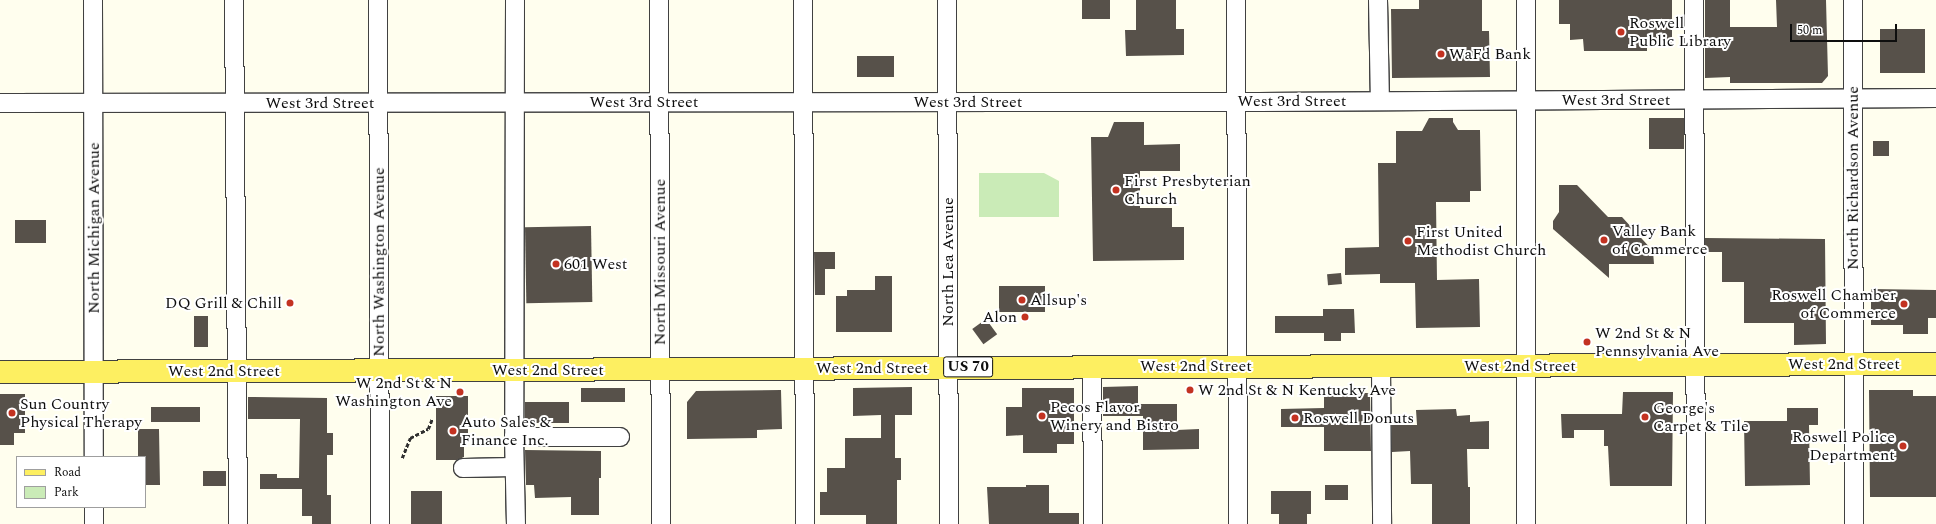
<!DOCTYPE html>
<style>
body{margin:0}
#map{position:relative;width:1936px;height:524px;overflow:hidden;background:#fffeee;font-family:Spectral,serif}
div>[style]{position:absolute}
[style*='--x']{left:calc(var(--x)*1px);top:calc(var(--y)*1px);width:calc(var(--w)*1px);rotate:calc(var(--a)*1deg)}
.green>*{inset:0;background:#caebb7}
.building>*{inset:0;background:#57514a;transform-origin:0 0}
.path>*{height:2.5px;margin-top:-1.25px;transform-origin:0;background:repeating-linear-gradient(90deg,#303030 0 4px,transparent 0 6px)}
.roads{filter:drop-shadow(1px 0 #414141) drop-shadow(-1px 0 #414141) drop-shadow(0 1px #414141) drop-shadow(0 -1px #414141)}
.minor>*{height:18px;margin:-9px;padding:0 9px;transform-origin:9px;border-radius:9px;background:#fff}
.major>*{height:22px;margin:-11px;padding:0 11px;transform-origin:11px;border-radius:11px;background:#fdef61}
.dots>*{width:11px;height:11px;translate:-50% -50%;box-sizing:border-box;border:2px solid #fff;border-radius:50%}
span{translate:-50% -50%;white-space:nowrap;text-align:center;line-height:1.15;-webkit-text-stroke:4px #fff;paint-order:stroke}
.shield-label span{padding:1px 3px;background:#fff;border:1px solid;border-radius:3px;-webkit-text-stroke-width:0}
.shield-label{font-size:15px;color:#0e0e0e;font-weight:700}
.poi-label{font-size:16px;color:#0e0e0e}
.left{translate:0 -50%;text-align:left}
.right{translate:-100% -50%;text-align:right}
.street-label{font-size:16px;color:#0e0e0e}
.legend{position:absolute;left:16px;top:456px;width:130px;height:52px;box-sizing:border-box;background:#fff;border:1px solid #9f9f9f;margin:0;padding:5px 7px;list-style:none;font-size:12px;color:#0e0e0e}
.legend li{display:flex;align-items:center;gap:8px;height:20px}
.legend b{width:20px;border:1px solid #9f9f9f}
.scale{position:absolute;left:1790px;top:24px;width:107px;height:18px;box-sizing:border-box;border:2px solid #0e0e0e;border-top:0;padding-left:5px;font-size:12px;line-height:14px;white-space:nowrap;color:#0e0e0e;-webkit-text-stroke:3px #fff;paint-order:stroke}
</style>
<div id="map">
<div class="green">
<i style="clip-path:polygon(979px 173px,1044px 173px,1059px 181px,1059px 217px,979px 217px)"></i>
</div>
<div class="building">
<i style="left:1082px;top:0;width:28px;height:19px"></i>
<i style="clip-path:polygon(1136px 0,1176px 0,1176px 29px,1184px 29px,1184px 55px,1126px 56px,1125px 30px,1136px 30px)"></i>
<i style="clip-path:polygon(1419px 0,1482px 0,1482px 31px,1489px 31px,1490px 77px,1392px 78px,1391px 9px,1419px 9px)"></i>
<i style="clip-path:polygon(1559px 0,1672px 0,1672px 45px,1647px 46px,1647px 51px,1584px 51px,1583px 39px,1570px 40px,1570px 24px,1559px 24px)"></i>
<i style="clip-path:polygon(1705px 0,1730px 0,1730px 27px,1777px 27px,1776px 0,1826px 0,1828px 76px,1822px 83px,1730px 83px,1730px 77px,1705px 78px)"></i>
<i style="left:1880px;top:29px;width:45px;height:44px"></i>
<i style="left:857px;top:56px;width:37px;height:21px"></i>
<i style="clip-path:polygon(1429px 118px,1453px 118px,1453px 122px,1458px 130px,1480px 130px,1481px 191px,1470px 191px,1470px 202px,1436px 202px,1437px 280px,1479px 279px,1480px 327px,1416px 328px,1415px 283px,1380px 283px,1380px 274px,1345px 275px,1345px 248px,1379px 247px,1378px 163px,1396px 163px,1396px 131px,1422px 131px)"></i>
<i style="left:1649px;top:118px;width:35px;height:31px"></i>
<i style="clip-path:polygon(1114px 122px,1144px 122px,1144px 145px,1180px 144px,1180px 171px,1140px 171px,1140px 208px,1172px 208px,1172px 227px,1184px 227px,1184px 260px,1093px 261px,1091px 137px,1108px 137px)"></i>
<i style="left:1873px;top:141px;width:16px;height:15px"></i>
<i style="clip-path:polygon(1559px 185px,1577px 185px,1608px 217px,1622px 217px,1653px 251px,1654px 264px,1609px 264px,1609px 278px,1553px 229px,1553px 221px,1559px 212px)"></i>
<i style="left:15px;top:220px;width:31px;height:23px"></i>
<i style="left:591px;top:226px;width:76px;height:66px;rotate:89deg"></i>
<i style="clip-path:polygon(1705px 238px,1825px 239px,1826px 344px,1794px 345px,1794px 323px,1744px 323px,1744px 282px,1722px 282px,1722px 252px,1705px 252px)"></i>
<i style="clip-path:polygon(814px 252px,835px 252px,835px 269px,825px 269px,825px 295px,815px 295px)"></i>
<i style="left:1341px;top:273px;width:11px;height:14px;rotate:85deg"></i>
<i style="clip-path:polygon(875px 276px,892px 276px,892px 332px,836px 332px,836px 296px,847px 296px,847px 290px,875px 290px)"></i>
<i style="left:1045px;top:286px;width:26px;height:46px;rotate:90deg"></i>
<i style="clip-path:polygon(1871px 289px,1936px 290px,1936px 318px,1928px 318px,1928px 334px,1903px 334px,1903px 325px,1871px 325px)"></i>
<i style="clip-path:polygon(1323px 309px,1354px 309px,1355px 333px,1341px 333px,1341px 341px,1324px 341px,1324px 333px,1275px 333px,1275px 316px,1323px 316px)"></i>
<i style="left:194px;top:316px;width:14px;height:31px"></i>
<i style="left:986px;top:319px;width:19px;height:17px;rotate:54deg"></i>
<i style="clip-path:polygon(1138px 386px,1138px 404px,1177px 404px,1177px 430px,1199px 429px,1199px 449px,1143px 450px,1143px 416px,1103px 416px,1103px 387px)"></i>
<i style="clip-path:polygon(912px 387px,912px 415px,895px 415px,895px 458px,901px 458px,901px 480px,897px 480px,897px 524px,866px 524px,866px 515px,820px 515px,820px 492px,827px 492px,827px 468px,845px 468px,845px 438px,881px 438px,881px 415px,853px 416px,853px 388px)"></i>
<i style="left:581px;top:388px;width:44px;height:14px"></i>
<i style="clip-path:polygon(1022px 388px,1074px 388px,1074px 444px,1057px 444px,1057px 453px,1023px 453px,1023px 435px,1006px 436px,1006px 407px,1022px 407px)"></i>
<i style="clip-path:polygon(781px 390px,782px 429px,757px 430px,757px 438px,687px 439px,687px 402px,696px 391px)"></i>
<i style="clip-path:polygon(1869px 390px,1913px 390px,1913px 396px,1936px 396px,1936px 497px,1870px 497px)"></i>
<i style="clip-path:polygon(1623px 392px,1673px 392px,1672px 486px,1610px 486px,1608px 446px,1604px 446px,1604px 430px,1574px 430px,1574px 438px,1562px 438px,1561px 414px,1622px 414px)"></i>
<i style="clip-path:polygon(1324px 393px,1370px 393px,1371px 451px,1324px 451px,1324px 427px,1281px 427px,1281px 409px,1324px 408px)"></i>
<i style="clip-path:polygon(0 394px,25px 394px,25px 433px,14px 433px,14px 445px,0 445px)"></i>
<i style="clip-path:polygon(436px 396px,468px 396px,468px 438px,464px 438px,464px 457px,457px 460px,436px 460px)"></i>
<i style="clip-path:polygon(248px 397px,327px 398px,327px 433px,333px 433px,333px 455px,327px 455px,327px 495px,331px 495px,331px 524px,312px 524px,312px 516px,302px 516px,302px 489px,260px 489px,260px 474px,277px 474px,277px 478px,299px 478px,300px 419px,248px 419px)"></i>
<i style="left:525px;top:402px;width:44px;height:21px"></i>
<i style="left:151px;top:407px;width:49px;height:15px"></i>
<i style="clip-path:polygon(1787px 408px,1818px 408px,1818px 425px,1809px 425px,1810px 485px,1745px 486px,1744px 421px,1787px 421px)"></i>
<i style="clip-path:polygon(1456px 409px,1457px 416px,1470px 415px,1470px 422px,1489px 421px,1489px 449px,1467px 449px,1468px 487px,1470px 487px,1470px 524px,1432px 524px,1432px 484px,1411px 484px,1410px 451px,1392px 452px,1392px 425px,1417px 425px,1416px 410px)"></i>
<i style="clip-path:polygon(138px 429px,159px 429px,160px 485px,145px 485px,145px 457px,138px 457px)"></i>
<i style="clip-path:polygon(525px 450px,601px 451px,601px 478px,599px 478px,599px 515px,571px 515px,571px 497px,535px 498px,534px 485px,526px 485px)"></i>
<i style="left:203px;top:471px;width:23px;height:15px"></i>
<i style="clip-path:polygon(1026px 485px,1049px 485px,1049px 513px,1079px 513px,1079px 524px,989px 524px,987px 487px,1026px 487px)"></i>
<i style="left:1325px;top:485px;width:23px;height:15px"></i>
<i style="left:411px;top:491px;width:31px;height:33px"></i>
<i style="clip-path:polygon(1271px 491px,1311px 491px,1311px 514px,1307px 514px,1307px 524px,1279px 524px,1279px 514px,1271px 514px)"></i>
</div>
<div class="path">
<i style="--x:402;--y:458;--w:22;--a:-68"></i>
<i style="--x:410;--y:438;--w:20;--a:-27"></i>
<i style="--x:428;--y:429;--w:11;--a:-68"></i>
</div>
<div class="roads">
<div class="minor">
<i style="--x:93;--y:0;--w:457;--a:89.9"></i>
<i style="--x:234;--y:0;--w:524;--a:89.56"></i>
<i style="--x:378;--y:0;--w:524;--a:89.78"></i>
<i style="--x:515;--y:0;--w:437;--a:90.1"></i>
<i style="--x:514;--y:437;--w:87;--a:88.7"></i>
<i style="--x:659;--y:0;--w:524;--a:89.78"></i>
<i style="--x:803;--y:0;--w:524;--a:89.78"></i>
<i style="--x:947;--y:0;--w:524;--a:89.78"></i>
<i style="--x:1236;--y:0;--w:524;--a:89.78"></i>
<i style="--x:1378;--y:0;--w:101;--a:88.9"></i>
<i style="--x:1694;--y:0;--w:524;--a:89.78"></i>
<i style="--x:1853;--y:0;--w:524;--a:89.89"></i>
<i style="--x:0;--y:103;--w:1259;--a:-0.05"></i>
<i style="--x:1259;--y:102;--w:677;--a:-0.34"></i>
<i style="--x:1381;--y:366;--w:158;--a:89.6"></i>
<i style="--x:1092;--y:367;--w:157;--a:89.6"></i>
<i style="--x:514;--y:437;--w:106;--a:0"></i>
<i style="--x:463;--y:468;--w:51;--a:-1.1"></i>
<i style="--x:94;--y:507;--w:17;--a:90"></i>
<i style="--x:1526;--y:524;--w:524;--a:-90"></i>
</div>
<div class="major">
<i style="--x:0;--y:372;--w:1936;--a:-0.24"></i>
</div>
</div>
<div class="dots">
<i style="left:1621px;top:32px;background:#c33221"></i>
<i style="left:1441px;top:54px;background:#c33221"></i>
<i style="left:1116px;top:190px;background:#c33221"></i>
<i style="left:1604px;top:240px;background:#c33221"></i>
<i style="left:1408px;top:241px;background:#c33221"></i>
<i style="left:556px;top:264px;background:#c33221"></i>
<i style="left:1022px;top:300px;background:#c33221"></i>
<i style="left:290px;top:303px;background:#c33221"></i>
<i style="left:1904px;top:304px;background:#c33221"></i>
<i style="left:1025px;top:317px;background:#c33221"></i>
<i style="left:1587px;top:342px;background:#c33221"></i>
<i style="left:1190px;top:390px;background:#c33221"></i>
<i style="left:460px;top:392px;background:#c33221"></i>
<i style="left:12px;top:413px;background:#c33221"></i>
<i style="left:1042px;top:416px;background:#c33221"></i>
<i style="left:1645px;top:417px;background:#c33221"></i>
<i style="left:1295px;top:418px;background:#c33221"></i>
<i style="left:453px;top:431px;background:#c33221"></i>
<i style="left:1903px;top:446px;background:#c33221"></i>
</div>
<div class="shield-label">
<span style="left:968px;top:367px">US 70</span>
</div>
<div class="poi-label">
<span class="left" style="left:1629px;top:32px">Roswell<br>Public Library</span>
<span class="left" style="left:1449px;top:54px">WaFd Bank</span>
<span class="left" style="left:1124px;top:190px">First Presbyterian<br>Church</span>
<span class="left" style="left:1612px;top:240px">Valley Bank<br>of Commerce</span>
<span class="left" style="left:1416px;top:241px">First United<br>Methodist Church</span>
<span class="left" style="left:564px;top:264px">601 West</span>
<span class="right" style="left:1896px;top:304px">Roswell Chamber<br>of Commerce</span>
<span class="left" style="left:1030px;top:300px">Allsup's</span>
<span class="right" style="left:282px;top:303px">DQ Grill &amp; Chill</span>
<span class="right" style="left:1017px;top:317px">Alon</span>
<span class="left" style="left:1595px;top:342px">W 2nd St &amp; N<br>Pennsylvania Ave</span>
<span class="right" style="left:452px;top:392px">W 2nd St &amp; N<br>Washington Ave</span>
<span class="left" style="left:1198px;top:390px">W 2nd St &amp; N Kentucky Ave</span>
<span class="left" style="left:20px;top:413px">Sun Country<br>Physical Therapy</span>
<span class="left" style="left:1050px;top:416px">Pecos Flavor<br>Winery and Bistro</span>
<span class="left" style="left:1653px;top:417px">George's<br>Carpet &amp; Tile</span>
<span class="left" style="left:1303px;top:418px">Roswell Donuts</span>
<span class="left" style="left:461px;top:431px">Auto Sales &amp;<br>Finance Inc.</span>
<span class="right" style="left:1895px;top:446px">Roswell Police<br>Department</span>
</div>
<div class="street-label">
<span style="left:1616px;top:100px">West 3rd Street</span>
<span style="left:1292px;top:101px">West 3rd Street</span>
<span style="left:644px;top:102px">West 3rd Street</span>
<span style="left:968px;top:102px">West 3rd Street</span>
<span style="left:320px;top:103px">West 3rd Street</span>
<span style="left:1853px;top:178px;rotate:-90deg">North Richardson Avenue</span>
<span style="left:94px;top:228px;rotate:-90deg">North Michigan Avenue</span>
<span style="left:379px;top:262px;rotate:-90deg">North Washington Avenue</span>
<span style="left:660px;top:262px;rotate:-90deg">North Missouri Avenue</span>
<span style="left:948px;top:262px;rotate:-90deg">North Lea Avenue</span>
<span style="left:1844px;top:364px">West 2nd Street</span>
<span style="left:1196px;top:366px">West 2nd Street</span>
<span style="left:1520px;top:366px">West 2nd Street</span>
<span style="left:872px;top:368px">West 2nd Street</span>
<span style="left:548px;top:370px">West 2nd Street</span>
<span style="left:224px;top:371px">West 2nd Street</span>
</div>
<ul class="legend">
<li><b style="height:5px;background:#fdef61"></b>Road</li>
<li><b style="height:11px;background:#caebb7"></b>Park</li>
</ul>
<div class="scale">50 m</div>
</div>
